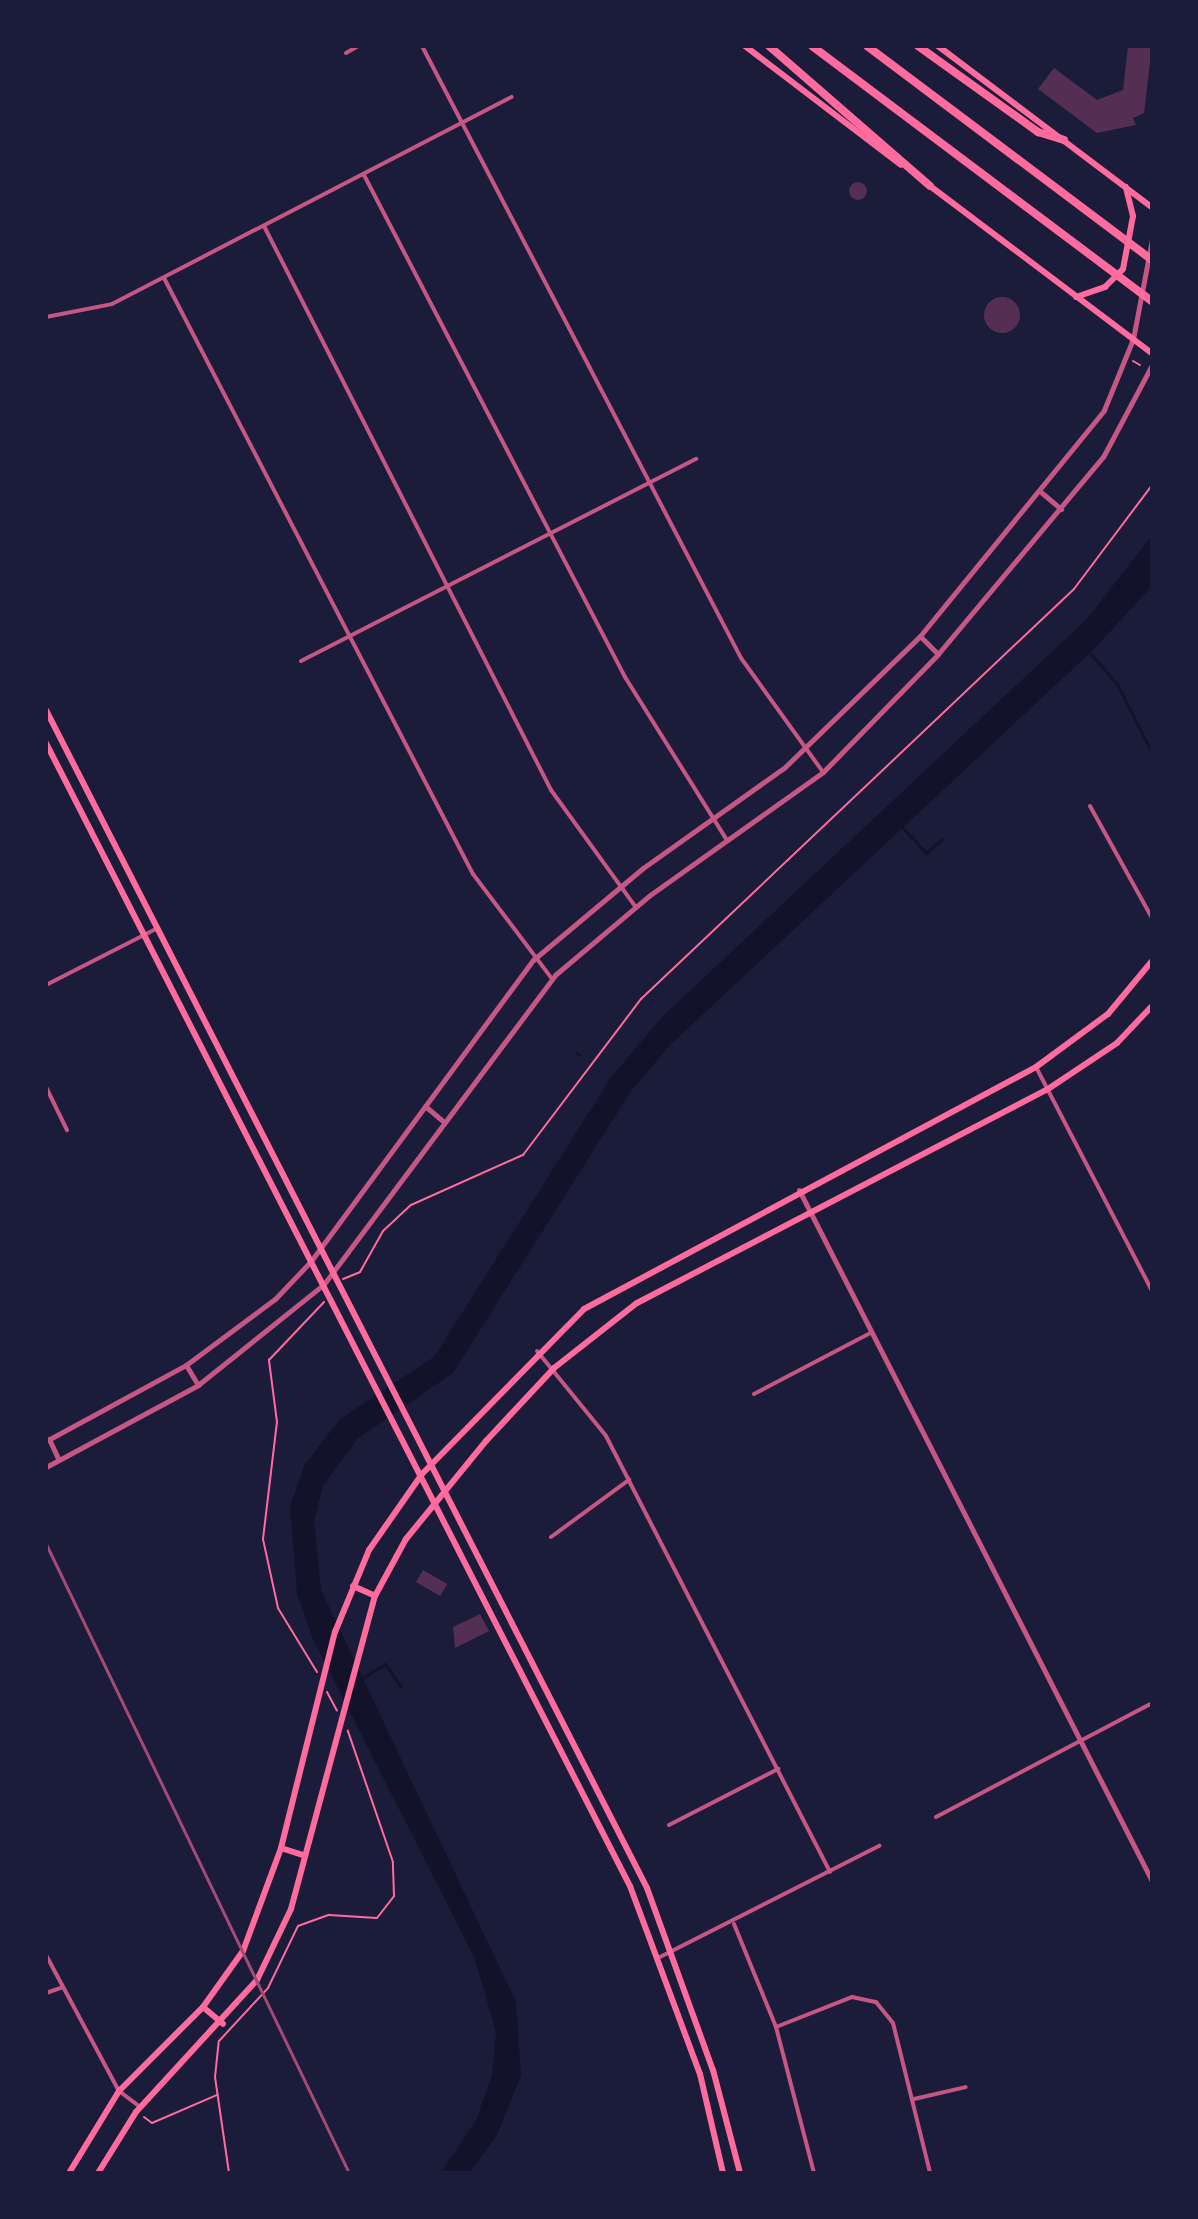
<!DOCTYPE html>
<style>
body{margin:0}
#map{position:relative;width:1198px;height:2219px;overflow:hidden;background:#1b1b3a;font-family:"Roboto Condensed",sans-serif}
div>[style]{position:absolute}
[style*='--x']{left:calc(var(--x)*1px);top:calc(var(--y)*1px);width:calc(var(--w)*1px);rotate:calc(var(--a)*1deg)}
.water>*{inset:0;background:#12122b}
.stream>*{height:3px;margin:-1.5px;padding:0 1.5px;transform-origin:1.5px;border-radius:1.5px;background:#12122b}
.building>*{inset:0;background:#542f53;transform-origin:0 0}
.round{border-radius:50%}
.path>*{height:2px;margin:-1px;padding:0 1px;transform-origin:1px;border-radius:1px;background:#ff6b9d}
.minor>*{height:4px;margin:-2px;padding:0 2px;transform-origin:2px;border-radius:2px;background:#c65784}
.tertiary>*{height:5px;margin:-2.5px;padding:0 2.5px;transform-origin:2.5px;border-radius:2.5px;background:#c65784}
.secondary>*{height:6px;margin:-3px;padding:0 3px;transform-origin:3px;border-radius:3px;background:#ff6b9d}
.motorway>*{height:8px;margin:-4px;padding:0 4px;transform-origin:4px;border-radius:4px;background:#ff6b9d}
.rail>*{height:3px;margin:-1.5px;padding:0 1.5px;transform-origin:1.5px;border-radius:1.5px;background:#a44b75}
span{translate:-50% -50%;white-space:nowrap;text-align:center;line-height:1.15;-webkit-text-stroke:7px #1b1b3a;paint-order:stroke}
.frame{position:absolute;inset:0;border:48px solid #1b1b3a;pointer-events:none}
</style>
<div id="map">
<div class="water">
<i style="clip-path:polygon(1152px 535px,1150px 588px,1094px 649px,669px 1046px,631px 1091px,453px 1373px,357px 1439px,323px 1486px,314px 1521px,321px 1590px,516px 2002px,521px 2075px,497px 2135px,469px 2173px,441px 2173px,476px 2120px,492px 2075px,496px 2032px,475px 1959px,313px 1639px,297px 1594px,290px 1507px,304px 1466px,340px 1419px,434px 1357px,612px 1076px,662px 1017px,1088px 618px)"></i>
</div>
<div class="stream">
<i style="--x:1089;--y:652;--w:43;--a:48.8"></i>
<i style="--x:1117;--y:684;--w:77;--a:63.1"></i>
<i style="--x:902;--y:827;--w:35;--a:47"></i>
<i style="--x:926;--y:853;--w:21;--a:-41"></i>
<i style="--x:576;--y:1053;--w:4;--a:27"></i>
<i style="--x:362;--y:1678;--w:27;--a:-31"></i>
<i style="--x:385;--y:1664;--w:28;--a:55"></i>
</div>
<div class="building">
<i style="clip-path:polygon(1128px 46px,1152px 46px,1144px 113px,1133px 118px,1136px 125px,1097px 133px,1038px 89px,1054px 68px,1097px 100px,1123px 90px)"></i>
<i class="round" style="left:849px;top:182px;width:18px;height:18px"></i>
<i class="round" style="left:984px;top:297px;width:36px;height:36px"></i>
<i style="left:423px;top:1570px;width:28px;height:14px;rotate:30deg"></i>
<i style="clip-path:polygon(480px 1614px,489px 1631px,455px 1648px,453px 1627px)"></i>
</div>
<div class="path">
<i style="--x:1133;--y:361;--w:8;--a:30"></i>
<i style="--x:343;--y:1279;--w:18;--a:-22"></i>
<i style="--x:360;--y:1272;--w:47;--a:-60.7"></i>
<i style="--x:383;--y:1231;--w:38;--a:-43"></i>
<i style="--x:411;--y:1205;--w:123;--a:-24.1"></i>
<i style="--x:523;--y:1155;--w:196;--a:-52.9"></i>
<i style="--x:641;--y:999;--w:596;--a:-43.44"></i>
<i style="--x:1074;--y:589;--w:130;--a:-53.1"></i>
<i style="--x:317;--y:1672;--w:75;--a:-121.4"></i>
<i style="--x:278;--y:1608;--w:71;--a:-102.3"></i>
<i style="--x:263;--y:1539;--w:118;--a:-83.2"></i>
<i style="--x:277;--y:1422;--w:63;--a:-97.4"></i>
<i style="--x:269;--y:1360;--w:80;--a:-46.5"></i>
<i style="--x:327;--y:1692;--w:21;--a:62"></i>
<i style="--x:144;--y:2117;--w:10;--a:37"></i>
<i style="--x:152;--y:2123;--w:71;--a:-23.3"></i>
<i style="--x:229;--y:2173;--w:97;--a:-98.3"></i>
<i style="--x:215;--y:2077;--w:36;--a:-84"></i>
<i style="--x:219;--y:2041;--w:72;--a:-47.2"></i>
<i style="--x:268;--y:1988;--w:69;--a:-64.2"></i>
<i style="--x:298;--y:1926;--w:33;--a:-20"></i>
<i style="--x:329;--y:1915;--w:48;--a:3.6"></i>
<i style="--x:377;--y:1918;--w:28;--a:-52"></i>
<i style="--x:394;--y:1896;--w:34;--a:-92"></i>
<i style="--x:393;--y:1862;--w:139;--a:-109"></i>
</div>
<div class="minor">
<i style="--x:422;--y:46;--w:690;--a:62.47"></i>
<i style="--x:741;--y:658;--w:140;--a:54.3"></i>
<i style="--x:346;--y:53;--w:14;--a:-30"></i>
<i style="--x:364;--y:175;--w:566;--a:62.53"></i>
<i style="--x:625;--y:677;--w:192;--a:58"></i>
<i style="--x:264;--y:226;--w:633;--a:63.03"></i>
<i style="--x:551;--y:790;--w:143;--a:54.1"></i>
<i style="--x:164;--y:278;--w:671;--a:62.6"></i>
<i style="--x:473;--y:874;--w:131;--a:53"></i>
<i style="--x:46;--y:317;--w:67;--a:-11.1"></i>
<i style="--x:112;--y:304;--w:450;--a:-27.4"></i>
<i style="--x:301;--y:661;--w:444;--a:-27.1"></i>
<i style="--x:1090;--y:806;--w:128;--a:61"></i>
<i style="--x:46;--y:985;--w:126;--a:-27"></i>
<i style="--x:1036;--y:1067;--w:252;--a:62.6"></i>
<i style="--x:46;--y:1087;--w:48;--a:64"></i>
<i style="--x:537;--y:1351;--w:109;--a:50.9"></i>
<i style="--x:606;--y:1436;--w:490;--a:62.8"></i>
<i style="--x:754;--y:1394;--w:133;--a:-27.7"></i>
<i style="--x:551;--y:1537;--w:97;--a:-36.2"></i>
<i style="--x:936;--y:1817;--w:244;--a:-27.8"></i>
<i style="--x:669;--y:1825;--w:123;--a:-27.2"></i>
<i style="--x:734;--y:1924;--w:111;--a:67.8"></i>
<i style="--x:776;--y:2027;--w:151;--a:75.4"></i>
<i style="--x:46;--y:1955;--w:154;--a:61.8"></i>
<i style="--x:119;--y:2091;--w:26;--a:37"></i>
<i style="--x:660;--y:1957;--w:246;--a:-26.9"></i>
<i style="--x:46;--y:1993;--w:18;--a:-19"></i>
<i style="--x:776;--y:2027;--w:82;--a:-21.5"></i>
<i style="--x:852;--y:1997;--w:25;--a:12"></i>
<i style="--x:876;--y:2002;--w:27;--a:51"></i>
<i style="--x:893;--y:2023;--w:154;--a:76.1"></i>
<i style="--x:914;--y:2099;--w:53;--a:-13"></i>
</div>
<div class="tertiary">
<i style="--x:1042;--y:493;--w:25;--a:40"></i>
<i style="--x:920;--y:636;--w:25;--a:45"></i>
<i style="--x:425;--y:1106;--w:25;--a:40"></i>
<i style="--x:799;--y:1190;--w:776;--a:62.94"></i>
<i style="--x:186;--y:1365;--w:23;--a:59"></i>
<i style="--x:49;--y:1439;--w:23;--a:65"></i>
<i style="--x:46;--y:1441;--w:159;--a:-28.5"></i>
<i style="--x:186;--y:1365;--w:111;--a:-36.6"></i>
<i style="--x:275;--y:1299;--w:52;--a:-46.5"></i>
<i style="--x:311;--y:1261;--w:374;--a:-53.6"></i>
<i style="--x:533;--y:960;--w:143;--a:-39.9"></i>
<i style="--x:643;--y:868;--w:174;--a:-35.4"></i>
<i style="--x:785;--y:767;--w:188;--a:-44.1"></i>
<i style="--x:920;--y:636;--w:291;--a:-50.8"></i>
<i style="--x:1104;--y:410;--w:77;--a:-67.8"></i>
<i style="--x:1133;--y:339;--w:102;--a:-79.2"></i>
<i style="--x:46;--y:1467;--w:173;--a:-28.3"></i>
<i style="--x:198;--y:1385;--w:161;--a:-38.7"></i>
<i style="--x:324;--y:1284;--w:386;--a:-53.2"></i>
<i style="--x:555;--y:975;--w:124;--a:-40.1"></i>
<i style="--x:650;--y:895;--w:212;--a:-35.4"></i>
<i style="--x:823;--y:772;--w:165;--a:-45.7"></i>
<i style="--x:938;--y:654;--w:257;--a:-50.1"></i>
<i style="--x:1103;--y:457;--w:104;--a:-62"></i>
</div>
<div class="secondary">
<i style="--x:745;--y:46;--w:196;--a:37.3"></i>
<i style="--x:938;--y:46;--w:268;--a:37"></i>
<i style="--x:930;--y:186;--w:278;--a:37"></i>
<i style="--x:1076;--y:297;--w:31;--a:-19"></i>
<i style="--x:1105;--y:287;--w:25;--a:-45"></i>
<i style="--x:1123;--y:269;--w:54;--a:-79.3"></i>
<i style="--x:1133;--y:216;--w:30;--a:-104"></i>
<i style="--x:46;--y:710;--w:1322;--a:62.97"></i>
<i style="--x:647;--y:1888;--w:194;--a:70.1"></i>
<i style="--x:713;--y:2070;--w:106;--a:75.3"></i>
<i style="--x:46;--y:743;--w:1284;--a:62.94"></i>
<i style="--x:630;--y:1886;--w:201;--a:69.6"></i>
<i style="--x:700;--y:2074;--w:102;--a:76.9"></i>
<i style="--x:353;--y:1586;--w:24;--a:24"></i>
<i style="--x:281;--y:1848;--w:25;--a:18"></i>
<i style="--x:203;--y:2007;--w:26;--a:40"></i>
<i style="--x:69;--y:2173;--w:96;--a:-58.6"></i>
<i style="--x:119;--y:2091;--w:119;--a:-45"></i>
<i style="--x:203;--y:2007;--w:69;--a:-54.5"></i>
<i style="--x:243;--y:1951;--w:110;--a:-69.7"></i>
<i style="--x:281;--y:1848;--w:223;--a:-76"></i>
<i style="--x:335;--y:1632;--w:89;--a:-67.5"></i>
<i style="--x:369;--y:1550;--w:93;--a:-55.1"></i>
<i style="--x:422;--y:1474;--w:231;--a:-45.5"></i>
<i style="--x:584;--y:1309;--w:513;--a:-28.16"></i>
<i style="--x:1036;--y:1067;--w:89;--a:-36.4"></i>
<i style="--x:1108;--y:1014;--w:69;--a:-50.3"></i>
<i style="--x:98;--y:2173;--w:72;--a:-58.1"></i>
<i style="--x:136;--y:2112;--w:179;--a:-47.5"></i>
<i style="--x:257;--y:1980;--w:79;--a:-64.4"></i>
<i style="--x:291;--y:1909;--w:324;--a:-75"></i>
<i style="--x:375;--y:1596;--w:65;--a:-61.5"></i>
<i style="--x:406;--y:1539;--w:127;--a:-50.8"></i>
<i style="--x:486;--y:1441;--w:100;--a:-47"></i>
<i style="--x:554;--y:1368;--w:105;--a:-38.1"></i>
<i style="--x:637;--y:1303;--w:463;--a:-27.5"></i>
<i style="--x:1048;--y:1089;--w:83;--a:-33.7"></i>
<i style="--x:1117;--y:1043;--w:51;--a:-46.6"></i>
</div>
<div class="motorway">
<i style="--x:769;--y:46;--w:213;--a:41"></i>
<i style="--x:812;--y:46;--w:425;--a:36.9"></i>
<i style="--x:867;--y:46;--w:356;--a:36.9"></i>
<i style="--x:918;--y:46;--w:148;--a:35.6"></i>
<i style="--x:1038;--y:132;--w:27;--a:17"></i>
</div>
<div class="rail">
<i style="--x:46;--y:1544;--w:698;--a:64.28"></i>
</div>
<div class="frame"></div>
</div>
